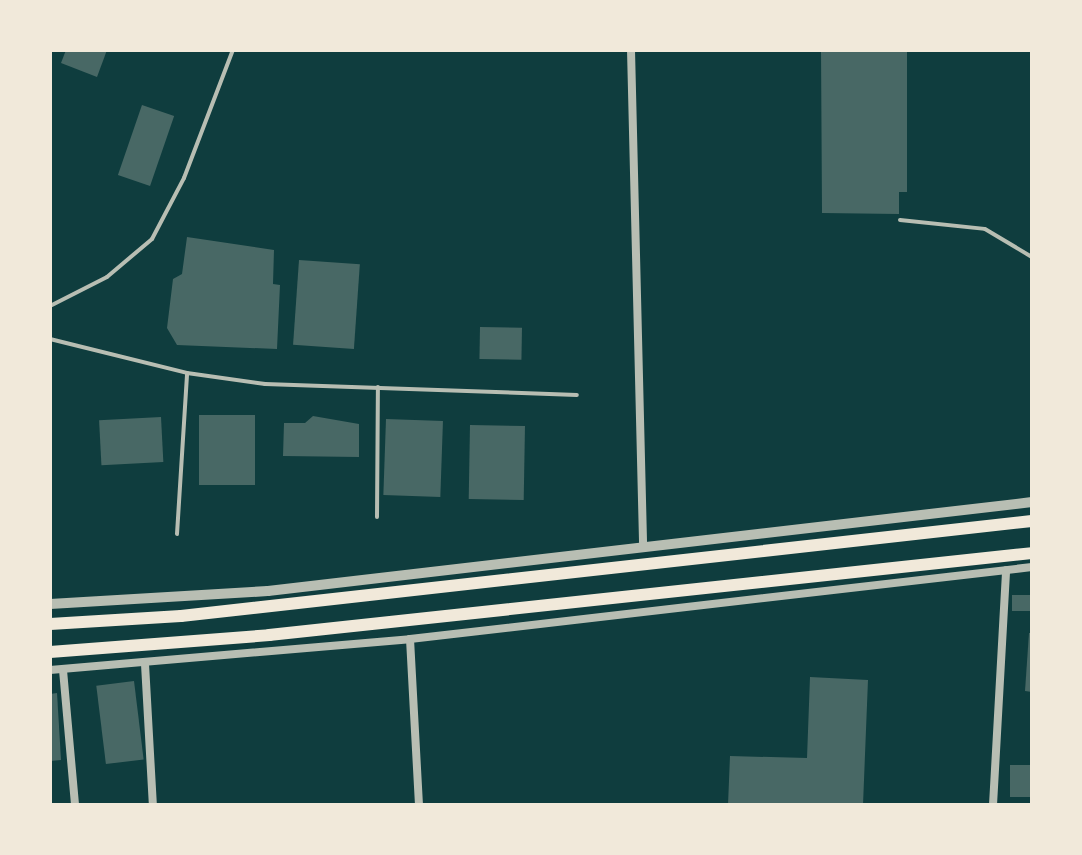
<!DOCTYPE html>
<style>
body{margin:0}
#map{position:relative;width:1082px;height:855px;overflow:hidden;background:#0f3d3e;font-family:"DM Sans",sans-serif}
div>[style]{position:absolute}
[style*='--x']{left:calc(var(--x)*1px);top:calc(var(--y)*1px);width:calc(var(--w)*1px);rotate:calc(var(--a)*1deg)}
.building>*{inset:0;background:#486865;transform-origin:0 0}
.service>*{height:4px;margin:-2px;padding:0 2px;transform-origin:2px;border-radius:2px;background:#b8beb3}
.minor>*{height:8px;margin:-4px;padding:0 4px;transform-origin:4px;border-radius:4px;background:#b8beb3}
.tertiary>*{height:10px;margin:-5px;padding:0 5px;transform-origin:5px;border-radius:5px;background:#b8beb3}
.trunk>*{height:12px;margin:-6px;padding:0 6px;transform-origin:6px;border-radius:6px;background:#f1e9da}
span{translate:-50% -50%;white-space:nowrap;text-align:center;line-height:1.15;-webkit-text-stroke:6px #f1e9da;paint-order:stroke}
.frame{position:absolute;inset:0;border:52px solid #f1e9da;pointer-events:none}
</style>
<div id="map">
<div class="building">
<i style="clip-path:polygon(66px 50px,107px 50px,97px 77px,61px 63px)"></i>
<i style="clip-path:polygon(821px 50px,907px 50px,907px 192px,899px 192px,899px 214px,822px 213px)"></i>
<i style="left:142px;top:105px;width:34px;height:74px;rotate:19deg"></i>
<i style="clip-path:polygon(187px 237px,274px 250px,273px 284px,280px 285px,277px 349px,177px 345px,167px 328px,173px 279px,182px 274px)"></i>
<i style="left:299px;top:260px;width:61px;height:85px;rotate:4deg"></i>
<i style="left:480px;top:327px;width:42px;height:32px;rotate:1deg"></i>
<i style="left:199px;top:415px;width:56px;height:70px"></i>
<i style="clip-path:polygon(313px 416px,359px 424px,359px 457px,283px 456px,284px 423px,305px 423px)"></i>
<i style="left:161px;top:417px;width:45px;height:62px;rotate:87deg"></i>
<i style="left:386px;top:419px;width:57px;height:76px;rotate:2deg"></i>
<i style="left:470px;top:425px;width:55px;height:74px;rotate:1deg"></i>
<i style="left:1032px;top:595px;width:16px;height:20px;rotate:90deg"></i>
<i style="clip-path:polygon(1029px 633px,1032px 633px,1032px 692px,1025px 691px)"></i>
<i style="clip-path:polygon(810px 677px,868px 680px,863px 805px,728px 805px,730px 756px,807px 758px)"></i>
<i style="left:134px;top:681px;width:79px;height:38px;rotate:83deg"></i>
<i style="clip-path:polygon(57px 693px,61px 760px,50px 761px,50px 694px)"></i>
<i style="left:1032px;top:765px;width:32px;height:22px;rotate:90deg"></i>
</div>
<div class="service">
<i style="--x:900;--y:220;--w:85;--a:6"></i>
<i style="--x:985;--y:229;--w:55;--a:30.8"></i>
<i style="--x:50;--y:306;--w:64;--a:-27"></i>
<i style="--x:107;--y:277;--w:59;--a:-40.2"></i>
<i style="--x:152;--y:239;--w:69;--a:-62.3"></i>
<i style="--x:184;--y:178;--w:137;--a:-69.1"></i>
<i style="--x:50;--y:339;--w:141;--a:13.9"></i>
<i style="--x:187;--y:373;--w:79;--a:8"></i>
<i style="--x:265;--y:384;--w:312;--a:2"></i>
<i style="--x:377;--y:517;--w:130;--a:-89.6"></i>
<i style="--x:177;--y:534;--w:161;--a:-86.4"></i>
</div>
<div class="minor">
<i style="--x:631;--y:50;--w:496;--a:88.6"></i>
<i style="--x:410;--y:639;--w:166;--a:86.9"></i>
<i style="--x:145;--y:664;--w:141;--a:86.8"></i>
<i style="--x:50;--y:670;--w:361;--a:-4.9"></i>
<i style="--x:410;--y:639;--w:626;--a:-6.6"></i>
<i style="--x:63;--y:670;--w:136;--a:84.9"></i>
<i style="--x:993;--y:805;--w:235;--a:-86.8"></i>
</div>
<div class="tertiary">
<i style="--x:50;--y:604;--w:218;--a:-3.4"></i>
<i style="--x:268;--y:591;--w:769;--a:-6.64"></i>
</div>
<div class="trunk">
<i style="--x:50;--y:624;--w:131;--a:-3.5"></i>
<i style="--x:181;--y:616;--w:856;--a:-6.37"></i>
<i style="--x:50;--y:652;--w:220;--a:-4.4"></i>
<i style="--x:269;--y:635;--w:767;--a:-6.13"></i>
</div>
<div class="frame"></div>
</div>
